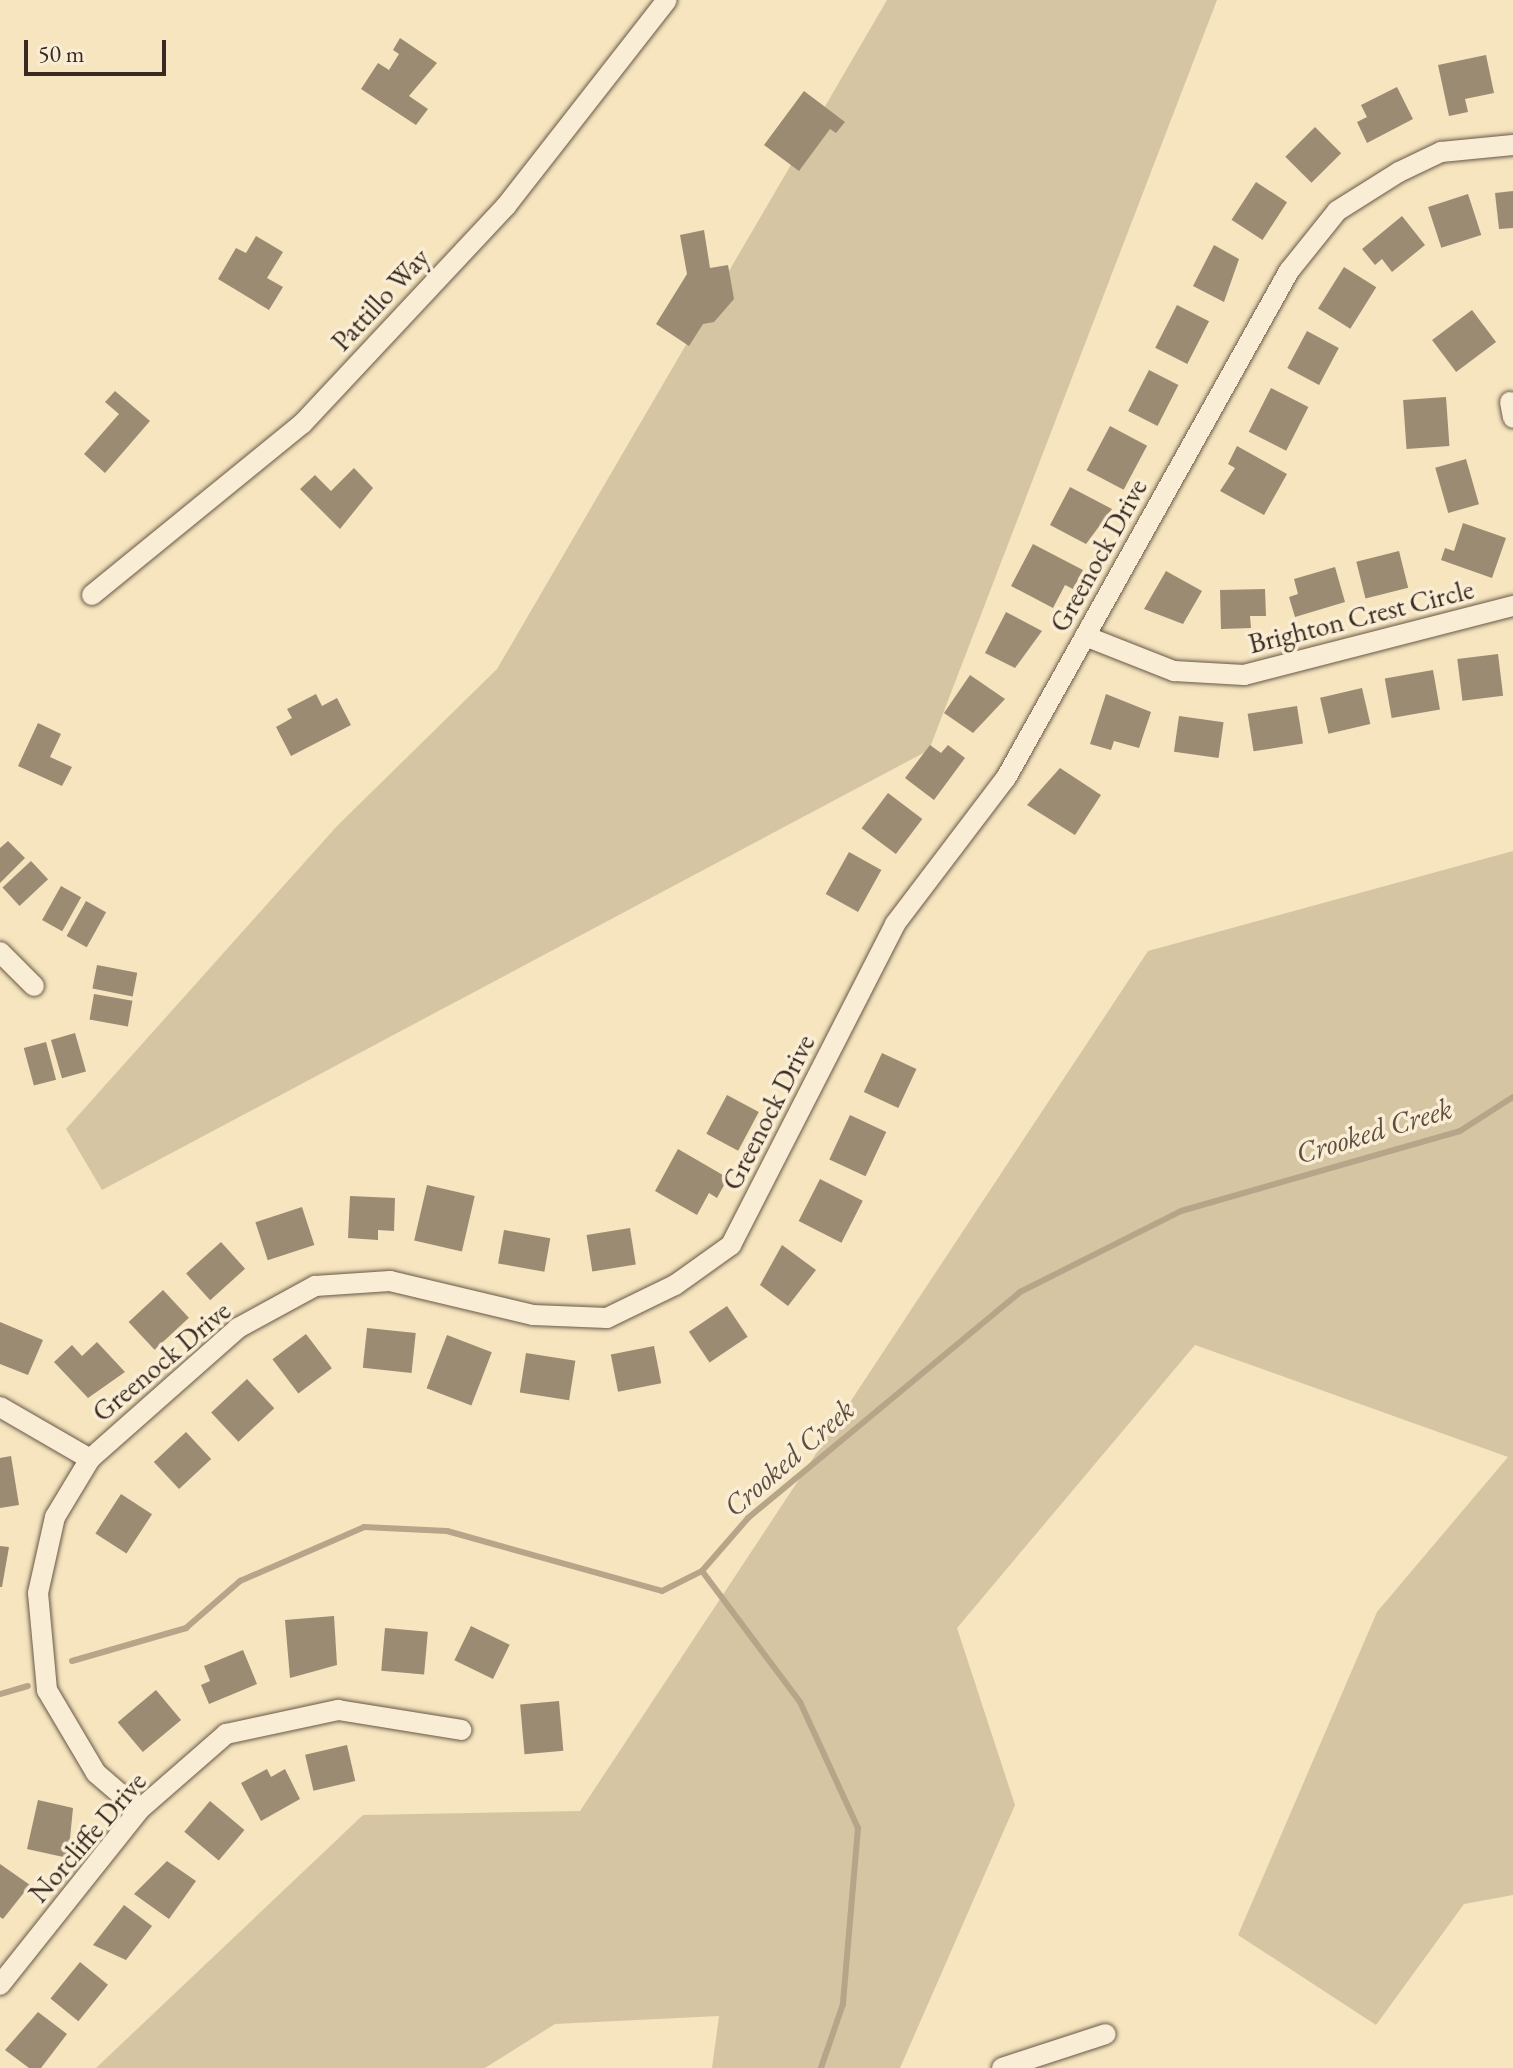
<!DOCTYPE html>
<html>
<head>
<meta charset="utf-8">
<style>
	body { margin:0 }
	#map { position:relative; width:1513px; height:2068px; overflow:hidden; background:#f6e5be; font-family:"EB Garamond",serif }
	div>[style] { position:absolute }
	.green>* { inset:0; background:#d6c5a3 }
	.stream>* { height:6px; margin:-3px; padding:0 3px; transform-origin:3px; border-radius:3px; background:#b6a588 }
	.building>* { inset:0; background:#9b8b72; transform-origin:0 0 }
	.roads { filter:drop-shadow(0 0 2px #685848) drop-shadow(0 0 2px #685848) }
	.street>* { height:20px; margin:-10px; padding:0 10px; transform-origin:10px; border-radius:10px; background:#f9eed5 }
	span { translate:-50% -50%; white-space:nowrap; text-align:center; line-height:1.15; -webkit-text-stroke:7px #f9eed5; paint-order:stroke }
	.street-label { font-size:28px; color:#392920 }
	.water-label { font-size:30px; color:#5e4e3f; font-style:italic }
	.scale { position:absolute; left:24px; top:40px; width:142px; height:36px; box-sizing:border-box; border:4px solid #392920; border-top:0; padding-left:10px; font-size:24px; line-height:28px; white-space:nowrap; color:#392920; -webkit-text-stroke:6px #f9eed5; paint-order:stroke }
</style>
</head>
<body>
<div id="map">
	<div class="green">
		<div style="clip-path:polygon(887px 0,1217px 0,929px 750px,102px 1190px,66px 1129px,337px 826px,497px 669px)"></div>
		<div style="clip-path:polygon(1513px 851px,1513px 1895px,1464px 1904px,1376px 2025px,1238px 1935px,1377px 1612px,1508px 1457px,1195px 1345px,957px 1628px,1015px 1805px,900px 2068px,712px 2068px,719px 2016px,555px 2024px,485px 2068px,96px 2068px,363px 1815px,580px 1811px,1148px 951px)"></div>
	</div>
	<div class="stream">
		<div style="left:702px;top:1571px;width:164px;rotate:53.2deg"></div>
		<div style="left:800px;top:1702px;width:139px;rotate:65.3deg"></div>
		<div style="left:858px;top:1828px;width:177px;rotate:94.9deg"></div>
		<div style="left:843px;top:2004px;width:68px;rotate:109deg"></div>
		<div style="left:72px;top:1661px;width:119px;rotate:-16.1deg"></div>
		<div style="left:186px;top:1628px;width:72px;rotate:-41deg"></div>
		<div style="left:240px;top:1581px;width:135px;rotate:-23.5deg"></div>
		<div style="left:364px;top:1527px;width:83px;rotate:2.8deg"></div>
		<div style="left:447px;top:1531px;width:223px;rotate:15.6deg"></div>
		<div style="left:662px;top:1591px;width:45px;rotate:-26.6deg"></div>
		<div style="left:702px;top:1571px;width:70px;rotate:-49deg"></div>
		<div style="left:748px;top:1518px;width:354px;rotate:-39.7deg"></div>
		<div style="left:1020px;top:1292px;width:180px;rotate:-26.7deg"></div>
		<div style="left:1181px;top:1211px;width:290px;rotate:-16deg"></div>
		<div style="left:1460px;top:1131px;width:63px;rotate:-32.7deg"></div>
		<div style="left:0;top:1694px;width:29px;rotate:-16deg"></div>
	</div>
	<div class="building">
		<div style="clip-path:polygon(400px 38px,437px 63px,409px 96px,428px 109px,416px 125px,361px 89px,378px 63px,389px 70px,399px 54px,393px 50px)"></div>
		<div style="clip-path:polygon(1486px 55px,1494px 93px,1465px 99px,1468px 112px,1449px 116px,1438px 65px)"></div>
		<div style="clip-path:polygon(1397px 87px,1413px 119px,1367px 143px,1357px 122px,1367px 117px,1361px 105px)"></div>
		<div style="clip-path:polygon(804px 91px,845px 122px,836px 133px,830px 129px,799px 171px,764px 145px)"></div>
		<div style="left:1315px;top:127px;width:37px;height:42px;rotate:45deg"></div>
		<div style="left:1256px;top:182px;width:37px;height:45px;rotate:33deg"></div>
		<div style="clip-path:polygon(1513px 191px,1513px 228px,1499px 229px,1495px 193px)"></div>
		<div style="left:1468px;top:194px;width:43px;height:42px;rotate:72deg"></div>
		<div style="clip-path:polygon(1402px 216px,1425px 245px,1392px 272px,1382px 259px,1375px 265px,1362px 249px)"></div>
		<div style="clip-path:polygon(704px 230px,710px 268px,728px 265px,734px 299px,714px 322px,703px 324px,689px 346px,656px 324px,687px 274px,680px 235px)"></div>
		<div style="clip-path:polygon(256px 236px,283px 252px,267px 278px,283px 287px,269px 310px,218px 279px,236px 248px,246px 253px)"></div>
		<div style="clip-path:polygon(1214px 245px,1239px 259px,1224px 302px,1193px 286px)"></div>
		<div style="left:1344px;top:267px;width:38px;height:49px;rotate:32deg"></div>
		<div style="left:1177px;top:305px;width:36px;height:48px;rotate:27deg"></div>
		<div style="left:1472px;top:310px;width:40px;height:50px;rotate:53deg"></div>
		<div style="left:1307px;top:331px;width:36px;height:42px;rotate:28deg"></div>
		<div style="left:1149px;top:370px;width:33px;height:46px;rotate:27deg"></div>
		<div style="left:1271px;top:388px;width:42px;height:49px;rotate:27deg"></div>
		<div style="clip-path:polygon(115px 391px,150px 421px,105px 473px,84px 454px,119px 414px,105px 402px)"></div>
		<div style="left:1446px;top:397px;width:49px;height:43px;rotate:86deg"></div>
		<div style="left:1110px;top:426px;width:42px;height:50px;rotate:28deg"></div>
		<div style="clip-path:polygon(1237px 446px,1287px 474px,1264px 515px,1220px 491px,1235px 468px,1228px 464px)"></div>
		<div style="left:1466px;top:459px;width:47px;height:32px;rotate:74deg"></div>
		<div style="clip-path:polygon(354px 468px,373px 488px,340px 529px,300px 489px,315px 475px,331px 491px)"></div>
		<div style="clip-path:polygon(1070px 487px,1112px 509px,1086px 544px,1050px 525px)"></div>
		<div style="clip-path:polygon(1463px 523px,1506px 538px,1492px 578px,1441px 560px,1445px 548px,1454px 551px)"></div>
		<div style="clip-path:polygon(1033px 544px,1083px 570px,1073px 589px,1065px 585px,1053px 608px,1011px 586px)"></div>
		<div style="left:1399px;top:551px;width:38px;height:44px;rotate:76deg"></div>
		<div style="clip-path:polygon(1335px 567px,1345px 602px,1295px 617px,1289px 597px,1298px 594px,1294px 579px)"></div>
		<div style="clip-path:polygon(1166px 571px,1202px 591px,1183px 624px,1144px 609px)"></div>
		<div style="clip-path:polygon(1265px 589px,1266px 616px,1250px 616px,1251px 628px,1221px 629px,1220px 590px)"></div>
		<div style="clip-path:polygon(1006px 612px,1042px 631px,1015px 668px,985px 653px)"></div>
		<div style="left:1498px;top:654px;width:42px;height:41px;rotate:83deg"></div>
		<div style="left:1433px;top:670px;width:40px;height:49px;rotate:80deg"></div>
		<div style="clip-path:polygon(970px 675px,1005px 699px,973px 733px,944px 713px)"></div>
		<div style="left:1362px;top:688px;width:37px;height:43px;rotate:77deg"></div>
		<div style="clip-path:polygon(316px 694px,322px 706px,337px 698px,351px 725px,291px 756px,276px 727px,292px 718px,287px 709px)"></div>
		<div style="clip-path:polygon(1106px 694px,1151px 712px,1139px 748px,1114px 741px,1111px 750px,1090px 744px)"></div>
		<div style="left:1297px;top:706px;width:38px;height:50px;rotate:81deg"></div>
		<div style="left:1179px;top:716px;width:45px;height:36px;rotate:8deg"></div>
		<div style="clip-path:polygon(38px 723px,61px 734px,50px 757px,72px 767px,62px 786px,18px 766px)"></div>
		<div style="clip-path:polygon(930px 745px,941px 753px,948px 745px,965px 758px,934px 800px,905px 778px)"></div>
		<div style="clip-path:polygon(1060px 768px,1101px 795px,1075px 835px,1027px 805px)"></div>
		<div style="left:888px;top:793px;width:43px;height:44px;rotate:37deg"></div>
		<div style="clip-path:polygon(8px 841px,25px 858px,0 883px,0 848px)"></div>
		<div style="left:849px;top:852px;width:37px;height:48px;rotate:29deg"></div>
		<div style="left:31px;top:861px;width:25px;height:39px;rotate:47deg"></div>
		<div style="left:61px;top:886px;width:23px;height:39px;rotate:29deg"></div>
		<div style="left:86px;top:901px;width:23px;height:40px;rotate:29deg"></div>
		<div style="left:97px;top:965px;width:41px;height:24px;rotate:11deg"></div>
		<div style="left:94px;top:994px;width:39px;height:26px;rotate:10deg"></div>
		<div style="left:75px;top:1033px;width:40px;height:25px;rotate:74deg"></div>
		<div style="left:46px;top:1042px;width:39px;height:23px;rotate:75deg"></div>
		<div style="left:882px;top:1053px;width:38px;height:43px;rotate:25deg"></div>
		<div style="left:727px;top:1095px;width:36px;height:44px;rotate:28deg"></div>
		<div style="left:850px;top:1115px;width:40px;height:49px;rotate:25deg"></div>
		<div style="clip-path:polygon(678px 1149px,728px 1178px,717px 1198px,709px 1193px,697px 1215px,655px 1191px)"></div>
		<div style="left:820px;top:1179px;width:48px;height:47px;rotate:27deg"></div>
		<div style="left:427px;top:1185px;width:49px;height:57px;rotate:13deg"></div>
		<div style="clip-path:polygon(350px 1196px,395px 1198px,394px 1231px,378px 1230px,378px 1240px,348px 1238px)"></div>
		<div style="left:302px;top:1207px;width:40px;height:49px;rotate:72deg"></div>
		<div style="left:630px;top:1228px;width:37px;height:44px;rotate:81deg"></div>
		<div style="left:504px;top:1230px;width:47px;height:34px;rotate:10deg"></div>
		<div style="left:221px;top:1242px;width:36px;height:47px;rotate:48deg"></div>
		<div style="clip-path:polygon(782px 1245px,816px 1270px,788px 1306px,760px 1285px)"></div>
		<div style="left:163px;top:1290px;width:38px;height:47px;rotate:47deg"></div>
		<div style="left:727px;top:1306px;width:37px;height:46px;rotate:56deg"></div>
		<div style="clip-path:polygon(0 1322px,43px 1340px,28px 1375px,0 1364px)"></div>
		<div style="left:367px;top:1328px;width:49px;height:40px;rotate:6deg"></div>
		<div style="left:306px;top:1334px;width:43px;height:42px;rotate:53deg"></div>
		<div style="left:447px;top:1335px;width:48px;height:57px;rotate:21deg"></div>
		<div style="clip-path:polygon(97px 1342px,125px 1372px,88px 1398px,54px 1362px,72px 1345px,82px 1356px)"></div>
		<div style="left:654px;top:1346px;width:38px;height:44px;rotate:79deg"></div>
		<div style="left:526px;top:1353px;width:50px;height:40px;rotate:9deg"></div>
		<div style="left:247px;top:1379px;width:40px;height:49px;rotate:47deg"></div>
		<div style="left:186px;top:1432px;width:37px;height:44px;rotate:47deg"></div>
		<div style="clip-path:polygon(11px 1456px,19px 1505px,0 1508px,0 1458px)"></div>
		<div style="left:121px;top:1494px;width:37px;height:47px;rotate:33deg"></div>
		<div style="clip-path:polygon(0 1546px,9px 1547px,2px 1587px,0 1587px)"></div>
		<div style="clip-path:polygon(334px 1616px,337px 1665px,290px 1678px,285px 1620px)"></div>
		<div style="left:471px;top:1626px;width:43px;height:38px;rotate:26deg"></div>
		<div style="left:385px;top:1628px;width:43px;height:43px;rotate:5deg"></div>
		<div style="clip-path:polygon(243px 1650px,257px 1684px,209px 1704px,201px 1685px,210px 1681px,204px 1666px)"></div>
		<div style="left:156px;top:1690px;width:39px;height:50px;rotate:50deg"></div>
		<div style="left:559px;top:1701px;width:50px;height:39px;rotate:85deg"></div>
		<div style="left:347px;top:1745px;width:37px;height:43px;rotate:77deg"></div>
		<div style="clip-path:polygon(267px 1769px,271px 1777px,285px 1769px,300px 1799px,261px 1821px,241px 1783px)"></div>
		<div style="clip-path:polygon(38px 1800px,73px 1808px,68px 1858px,27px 1849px)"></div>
		<div style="left:210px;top:1801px;width:45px;height:40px;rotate:40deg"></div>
		<div style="clip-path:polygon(167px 1861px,196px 1881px,169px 1919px,134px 1894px)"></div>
		<div style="clip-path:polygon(0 1864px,30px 1885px,3px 1919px,0 1917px)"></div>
		<div style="clip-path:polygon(124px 1905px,152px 1926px,126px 1960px,93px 1945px)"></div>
		<div style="left:80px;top:1962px;width:36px;height:47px;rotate:39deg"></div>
		<div style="clip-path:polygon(38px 2012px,67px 2034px,41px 2068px,29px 2068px,5px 2050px)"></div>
	</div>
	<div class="roads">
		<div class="street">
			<div style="left:1510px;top:402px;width:16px;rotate:79deg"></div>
			<div style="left:92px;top:595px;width:271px;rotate:-39.2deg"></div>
			<div style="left:302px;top:424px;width:299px;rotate:-46.9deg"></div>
			<div style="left:506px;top:206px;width:261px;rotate:-52deg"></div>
			<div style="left:1085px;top:636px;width:96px;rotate:21.5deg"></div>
			<div style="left:1174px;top:671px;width:70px;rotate:3.3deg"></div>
			<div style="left:1244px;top:675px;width:278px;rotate:-14.4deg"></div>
			<div style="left:0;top:952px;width:48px;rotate:45deg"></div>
			<div style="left:0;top:1407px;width:104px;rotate:30deg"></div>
			<div style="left:139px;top:1810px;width:57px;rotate:-139.3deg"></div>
			<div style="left:96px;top:1773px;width:96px;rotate:-120.6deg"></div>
			<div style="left:47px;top:1690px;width:97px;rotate:-95.3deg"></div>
			<div style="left:38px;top:1593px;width:78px;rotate:-77.4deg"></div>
			<div style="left:55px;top:1517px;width:68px;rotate:-58.9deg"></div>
			<div style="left:90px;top:1459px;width:198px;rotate:-41.5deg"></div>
			<div style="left:238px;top:1328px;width:88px;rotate:-28.6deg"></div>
			<div style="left:315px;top:1286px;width:75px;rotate:-3.8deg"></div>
			<div style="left:390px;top:1281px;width:147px;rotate:13.4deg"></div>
			<div style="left:533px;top:1315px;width:74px;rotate:2.3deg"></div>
			<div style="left:607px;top:1318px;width:76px;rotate:-25.9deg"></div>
			<div style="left:675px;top:1285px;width:69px;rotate:-35.5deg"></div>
			<div style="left:731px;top:1245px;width:360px;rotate:-62.9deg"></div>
			<div style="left:895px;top:924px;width:183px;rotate:-52.8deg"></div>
			<div style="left:1006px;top:778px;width:581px;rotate:-60.83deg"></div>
			<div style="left:1289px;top:271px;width:77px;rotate:-51.3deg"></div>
			<div style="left:1337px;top:211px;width:73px;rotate:-32.2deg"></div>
			<div style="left:1399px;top:172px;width:47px;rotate:-25.5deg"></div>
			<div style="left:1441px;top:152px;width:72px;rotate:-5.6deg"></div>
			<div style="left:0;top:1985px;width:223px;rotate:-51.5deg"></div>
			<div style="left:139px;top:1810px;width:116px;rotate:-41.1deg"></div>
			<div style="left:226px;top:1734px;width:115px;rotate:-12.1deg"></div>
			<div style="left:338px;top:1710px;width:125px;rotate:9.2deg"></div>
			<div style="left:1002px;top:2068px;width:109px;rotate:-18.1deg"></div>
		</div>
	</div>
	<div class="street-label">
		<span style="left:380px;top:299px;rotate:-47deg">Pattillo Way</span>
		<span style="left:1098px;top:555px;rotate:-61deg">Greenock Drive</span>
		<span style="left:1361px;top:616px;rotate:-14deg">Brighton Crest Circle</span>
		<span style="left:768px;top:1112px;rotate:-63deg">Greenock Drive</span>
		<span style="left:161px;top:1361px;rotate:-40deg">Greenock Drive</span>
		<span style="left:87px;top:1837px;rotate:-49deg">Norcliffe Drive</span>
	</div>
	<div class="water-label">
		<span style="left:1374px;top:1131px;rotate:-17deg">Crooked Creek</span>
		<span style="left:789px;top:1458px;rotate:-41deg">Crooked Creek</span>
	</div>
	<div class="scale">50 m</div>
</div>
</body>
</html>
